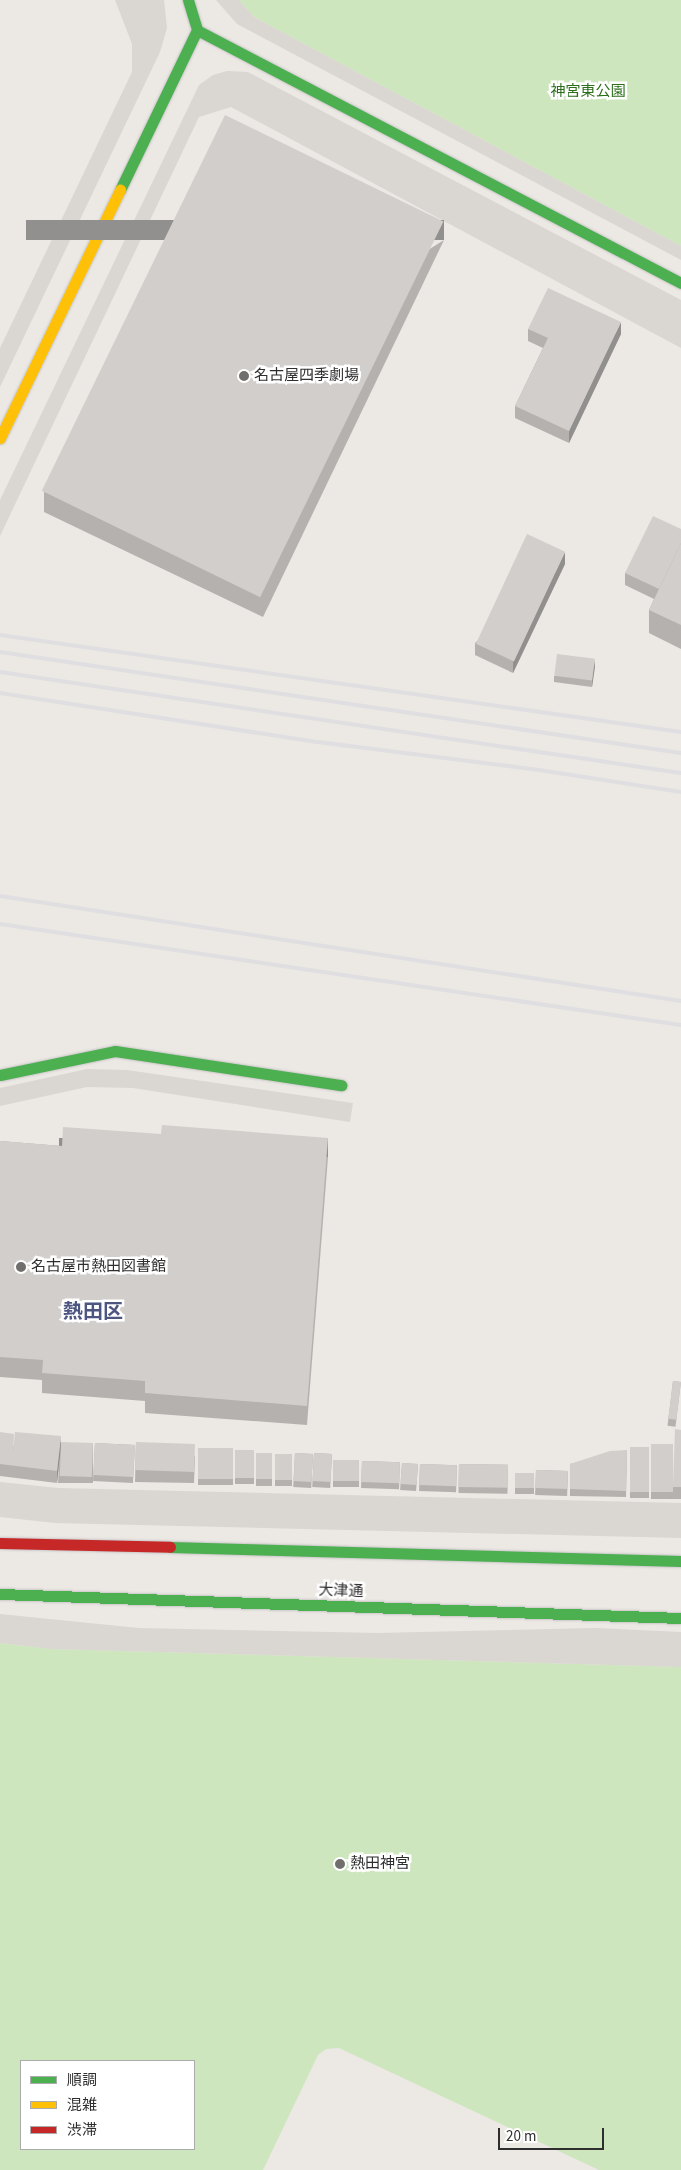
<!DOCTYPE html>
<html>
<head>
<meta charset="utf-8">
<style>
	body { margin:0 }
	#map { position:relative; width:681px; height:2170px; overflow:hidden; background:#ece8e4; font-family:"Source Sans 3","Noto Sans JP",sans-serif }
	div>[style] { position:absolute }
	.green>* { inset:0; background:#cee6be }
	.plaza>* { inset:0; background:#dad6d2 }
	.roads { filter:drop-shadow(0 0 1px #c5c4c5) drop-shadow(0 0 1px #c5c4c5) }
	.fast>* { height:11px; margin:-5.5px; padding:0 5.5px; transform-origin:5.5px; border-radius:5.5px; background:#4caf50 }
	.slow>* { height:11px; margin:-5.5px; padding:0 5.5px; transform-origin:5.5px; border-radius:5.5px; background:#ffc107 }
	.jam>* { height:11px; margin:-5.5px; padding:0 5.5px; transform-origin:5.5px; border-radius:5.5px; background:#c62828 }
	.rail>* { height:4px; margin:-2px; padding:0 2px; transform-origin:2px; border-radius:2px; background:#dfdfe1 }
	.wall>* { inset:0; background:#b4b1af; transform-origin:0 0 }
	.shaded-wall>* { inset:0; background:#92908e; transform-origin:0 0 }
	.building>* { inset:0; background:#d1cecb; transform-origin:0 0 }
	.dots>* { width:14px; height:14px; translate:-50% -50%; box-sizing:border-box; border:2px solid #fff; border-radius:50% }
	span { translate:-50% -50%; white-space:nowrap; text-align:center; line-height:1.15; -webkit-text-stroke:5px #fff; paint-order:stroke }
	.park-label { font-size:15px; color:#2c6e1b }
	.poi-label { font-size:15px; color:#2e2e2e }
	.left { translate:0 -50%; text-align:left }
	.street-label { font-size:15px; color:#2e2e2e }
	.district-label { font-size:20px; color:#4d5680; font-weight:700 }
	.legend { position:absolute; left:20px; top:2060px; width:175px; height:90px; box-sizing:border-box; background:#fff; border:1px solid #ababab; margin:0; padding:6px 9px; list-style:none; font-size:15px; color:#2e2e2e }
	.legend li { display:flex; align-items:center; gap:10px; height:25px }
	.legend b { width:25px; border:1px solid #ababab }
	.scale { position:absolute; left:498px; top:2128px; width:106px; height:22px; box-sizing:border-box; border:2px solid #2e2e2e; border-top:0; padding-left:6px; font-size:15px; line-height:18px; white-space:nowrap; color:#2e2e2e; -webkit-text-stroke:4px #fff; paint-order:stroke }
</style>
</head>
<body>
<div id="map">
	<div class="green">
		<div style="clip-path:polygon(239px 0,681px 0,681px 246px,254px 17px)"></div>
		<div style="clip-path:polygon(evenodd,0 1643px,51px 1649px,681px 1667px,681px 2170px,599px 2170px,339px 2048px,326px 2049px,318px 2055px,263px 2170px,0 2170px,0 1643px,21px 2061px,194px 2061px,194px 2149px,21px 2149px,21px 2061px)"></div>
	</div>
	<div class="plaza">
		<div style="clip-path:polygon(115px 0,164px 0,167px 28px,160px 52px,0 387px,0 348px,132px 72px,132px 44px)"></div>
		<div style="clip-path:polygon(216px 0,239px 0,254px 17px,681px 246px,681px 260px,237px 24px)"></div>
		<div style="clip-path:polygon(227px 71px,248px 72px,681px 300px,681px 348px,231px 107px,199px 117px,0 536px,0 500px,199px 85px,213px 75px)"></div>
		<div style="clip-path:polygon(87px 1069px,127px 1070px,353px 1103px,350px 1122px,133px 1088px,87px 1087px,0 1106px,0 1088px)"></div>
		<div style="clip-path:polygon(0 1482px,58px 1488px,681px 1503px,681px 1538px,55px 1523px,0 1517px)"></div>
		<div style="clip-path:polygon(0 1614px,139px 1628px,378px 1633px,595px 1628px,681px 1632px,681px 1667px,51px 1649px,0 1643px)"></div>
	</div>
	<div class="roads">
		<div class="fast">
			<div style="left:188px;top:0;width:31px;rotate:73deg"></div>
			<div style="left:197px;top:30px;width:546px;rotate:27.6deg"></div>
			<div style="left:120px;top:190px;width:178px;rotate:-64.3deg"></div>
			<div style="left:0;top:1075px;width:117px;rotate:-11.8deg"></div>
			<div style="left:115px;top:1051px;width:229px;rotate:8.6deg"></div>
			<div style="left:170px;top:1547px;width:511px;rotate:1.57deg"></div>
			<div style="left:0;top:1594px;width:681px;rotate:2.02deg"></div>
		</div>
		<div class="slow">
			<div style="left:0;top:438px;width:276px;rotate:-64.2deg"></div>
		</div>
		<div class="jam">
			<div style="left:0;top:1543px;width:170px;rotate:1.3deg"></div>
		</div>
	</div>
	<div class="rail">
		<div style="left:0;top:635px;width:688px;rotate:8.11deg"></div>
		<div style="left:0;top:652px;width:688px;rotate:8.44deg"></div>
		<div style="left:0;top:672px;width:688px;rotate:8.44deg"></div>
		<div style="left:0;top:693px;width:322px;rotate:8.8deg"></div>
		<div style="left:318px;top:742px;width:223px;rotate:7.2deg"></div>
		<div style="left:539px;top:770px;width:144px;rotate:8.8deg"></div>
		<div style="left:0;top:896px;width:689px;rotate:8.77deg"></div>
		<div style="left:0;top:924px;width:688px;rotate:8.44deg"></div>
	</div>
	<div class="wall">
		<div style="clip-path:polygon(444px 240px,263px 617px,44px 512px,44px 492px)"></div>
		<div style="clip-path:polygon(528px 329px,621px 334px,569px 443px,515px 418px,515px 406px,543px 348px,528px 341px)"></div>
		<div style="clip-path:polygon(681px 529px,681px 649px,649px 633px,649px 610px,654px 599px,625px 585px,625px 573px)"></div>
		<div style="clip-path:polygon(565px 564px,513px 673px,475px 655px,475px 643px)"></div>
		<div style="clip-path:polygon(595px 666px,592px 687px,554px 682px,554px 676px)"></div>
		<div style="clip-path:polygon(0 1141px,62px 1146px,328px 1157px,307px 1425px,145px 1413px,145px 1401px,42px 1393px,42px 1380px,0 1377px)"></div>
		<div style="left:673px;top:1381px;width:8px;height:45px;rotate:7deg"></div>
		<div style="clip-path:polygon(681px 1430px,681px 1499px,673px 1499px,673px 1487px)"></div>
		<div style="clip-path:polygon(0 1432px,14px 1447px,61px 1447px,93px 1443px,93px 1483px,58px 1483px,60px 1452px,57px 1483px,0 1476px)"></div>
		<div style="clip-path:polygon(136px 1442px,195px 1456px,194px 1483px,135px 1482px)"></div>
		<div style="left:95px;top:1443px;width:40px;height:38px;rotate:3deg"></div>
		<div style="left:651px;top:1444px;width:22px;height:55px"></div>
		<div style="left:630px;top:1447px;width:19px;height:51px"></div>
		<div style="left:233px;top:1448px;width:37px;height:35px;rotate:90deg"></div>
		<div style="left:235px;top:1450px;width:19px;height:34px"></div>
		<div style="clip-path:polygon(627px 1450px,626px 1497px,570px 1496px,570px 1464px)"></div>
		<div style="left:256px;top:1453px;width:16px;height:33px"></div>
		<div style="left:295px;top:1453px;width:18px;height:34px;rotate:3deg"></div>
		<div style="left:314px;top:1453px;width:18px;height:34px;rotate:3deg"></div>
		<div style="left:275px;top:1454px;width:17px;height:32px"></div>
		<div style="left:333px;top:1460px;width:26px;height:27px"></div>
		<div style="left:362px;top:1461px;width:38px;height:27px;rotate:2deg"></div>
		<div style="left:402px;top:1463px;width:16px;height:27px;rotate:4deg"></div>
		<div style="left:420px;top:1464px;width:37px;height:27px;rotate:2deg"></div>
		<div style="left:459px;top:1464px;width:49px;height:29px;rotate:1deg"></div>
		<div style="left:536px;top:1470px;width:32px;height:25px;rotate:2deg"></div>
		<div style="left:515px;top:1473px;width:19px;height:21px"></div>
	</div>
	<div class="shaded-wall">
		<div style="left:444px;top:220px;width:20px;height:418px;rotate:90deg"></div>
		<div style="clip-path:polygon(621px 322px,621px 334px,569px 443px,569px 431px)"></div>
		<div style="clip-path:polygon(565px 552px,565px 564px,513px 673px,513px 661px)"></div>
		<div style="clip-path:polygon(595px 659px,595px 666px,592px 687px,592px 681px)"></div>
		<div style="left:328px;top:1138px;width:19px;height:269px;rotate:90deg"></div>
		<div style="clip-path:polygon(61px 1436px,61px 1448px,57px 1483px,57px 1471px)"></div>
	</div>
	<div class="building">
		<div style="left:225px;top:115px;width:243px;height:418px;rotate:26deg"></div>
		<div style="clip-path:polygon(548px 288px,621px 322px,569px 431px,515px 406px,548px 338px,528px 329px)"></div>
		<div style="clip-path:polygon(653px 516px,681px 529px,681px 543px,659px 589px,625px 573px)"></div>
		<div style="left:527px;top:534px;width:42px;height:121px;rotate:25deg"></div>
		<div style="clip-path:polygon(681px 543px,681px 625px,649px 610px)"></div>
		<div style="left:557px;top:654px;width:38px;height:22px;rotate:7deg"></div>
		<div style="clip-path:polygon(162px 1125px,328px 1138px,307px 1406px,145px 1393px,145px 1381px,42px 1373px,43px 1360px,0 1357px,0 1141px,62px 1146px,63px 1127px,161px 1134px)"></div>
		<div style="left:673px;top:1381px;width:8px;height:38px;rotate:7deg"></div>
		<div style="clip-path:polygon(675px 1429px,681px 1430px,681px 1487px,673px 1487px)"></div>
		<div style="clip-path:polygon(0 1432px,14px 1434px,13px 1452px,15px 1432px,61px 1436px,57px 1471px,0 1464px)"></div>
		<div style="left:61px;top:1442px;width:32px;height:34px;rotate:2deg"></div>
		<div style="left:136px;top:1442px;width:59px;height:28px;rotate:2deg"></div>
		<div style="left:95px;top:1443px;width:40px;height:32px;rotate:3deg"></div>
		<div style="left:651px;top:1444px;width:22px;height:48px"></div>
		<div style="left:630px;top:1447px;width:19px;height:45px"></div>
		<div style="left:233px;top:1448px;width:31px;height:35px;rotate:90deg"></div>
		<div style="left:235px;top:1450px;width:19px;height:28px"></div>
		<div style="clip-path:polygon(627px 1450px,626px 1491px,570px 1489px,570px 1464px,610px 1451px)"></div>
		<div style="left:256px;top:1453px;width:16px;height:26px"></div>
		<div style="left:295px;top:1453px;width:18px;height:28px;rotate:3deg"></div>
		<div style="left:314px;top:1453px;width:18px;height:28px;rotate:3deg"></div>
		<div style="left:275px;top:1454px;width:17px;height:26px"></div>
		<div style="left:333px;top:1460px;width:26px;height:21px"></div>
		<div style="left:362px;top:1461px;width:38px;height:21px;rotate:2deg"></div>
		<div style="left:402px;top:1463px;width:16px;height:21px;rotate:4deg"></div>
		<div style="left:420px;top:1464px;width:37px;height:21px;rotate:2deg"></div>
		<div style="left:459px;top:1464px;width:49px;height:23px;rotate:1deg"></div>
		<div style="left:536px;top:1470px;width:32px;height:18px;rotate:2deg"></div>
		<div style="left:515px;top:1473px;width:19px;height:15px"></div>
	</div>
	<div class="dots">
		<div style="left:244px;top:376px;background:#706f6e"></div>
		<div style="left:21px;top:1267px;background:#706f6e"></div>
		<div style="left:340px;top:1864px;background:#706f6e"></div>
	</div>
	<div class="park-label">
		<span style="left:588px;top:92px">神宮東公園</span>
	</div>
	<div class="poi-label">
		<span class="left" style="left:254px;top:376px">名古屋四季劇場</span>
		<span class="left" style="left:31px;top:1267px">名古屋市熱田図書館</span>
		<span class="left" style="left:350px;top:1864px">熱田神宮</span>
	</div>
	<div class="street-label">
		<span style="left:341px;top:1591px;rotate:2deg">大津通</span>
	</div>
	<div class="district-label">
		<span style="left:93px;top:1312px">熱田区</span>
	</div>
	<ul class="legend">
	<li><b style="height:6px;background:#4caf50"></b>順調</li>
	<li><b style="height:6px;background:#ffc107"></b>混雑</li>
	<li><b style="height:6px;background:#c62828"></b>渋滞</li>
	</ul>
	<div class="scale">20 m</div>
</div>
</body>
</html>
